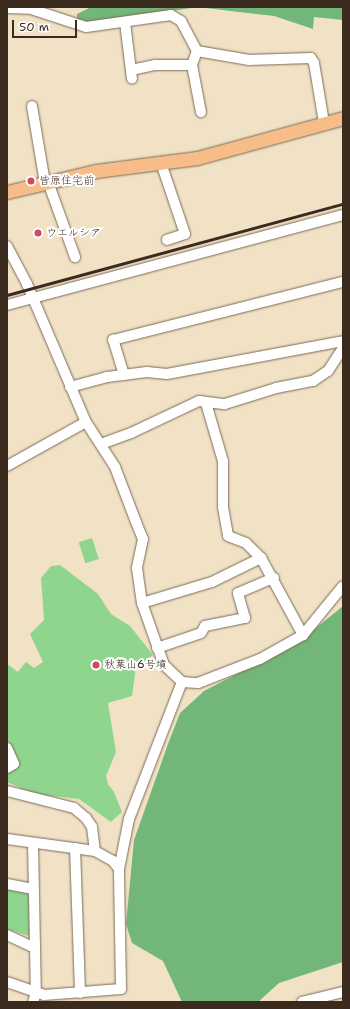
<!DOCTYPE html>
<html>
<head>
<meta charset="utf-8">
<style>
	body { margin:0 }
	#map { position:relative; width:350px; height:1009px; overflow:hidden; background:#f1e2c5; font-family:"Shantell Sans","Klee One",sans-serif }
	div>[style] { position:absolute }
	.green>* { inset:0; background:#8fd58e; transform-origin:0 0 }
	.forest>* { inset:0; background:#73b679 }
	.roads { filter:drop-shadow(0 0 1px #7b6a58) drop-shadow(0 0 1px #7b6a58) }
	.minor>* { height:10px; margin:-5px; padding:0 5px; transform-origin:5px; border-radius:5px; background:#fff }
	.major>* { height:13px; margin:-6.5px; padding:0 6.5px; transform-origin:6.5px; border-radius:6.5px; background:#f7bd88 }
	.rail>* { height:2.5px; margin:-1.25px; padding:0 1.25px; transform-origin:1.25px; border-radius:1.25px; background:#3b2a1e }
	.dots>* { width:11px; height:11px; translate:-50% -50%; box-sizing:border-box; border:2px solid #fff; border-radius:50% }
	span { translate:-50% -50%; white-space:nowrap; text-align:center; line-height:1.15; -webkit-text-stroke:4px #fff; paint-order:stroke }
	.poi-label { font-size:11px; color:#3b2a1e }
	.left { translate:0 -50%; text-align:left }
	.frame { position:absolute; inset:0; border:8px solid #3b2a1e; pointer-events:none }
	.scale { position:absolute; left:12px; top:20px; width:65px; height:18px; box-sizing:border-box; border:2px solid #3b2a1e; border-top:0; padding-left:5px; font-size:12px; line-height:14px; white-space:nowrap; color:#3b2a1e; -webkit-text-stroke:3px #fff; paint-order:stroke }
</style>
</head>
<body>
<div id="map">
	<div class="green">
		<div style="left:92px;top:538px;width:22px;height:14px;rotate:72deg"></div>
		<div style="clip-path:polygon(60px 565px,98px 594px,111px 614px,130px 626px,153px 655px,136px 667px,132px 696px,108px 703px,116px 752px,106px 776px,108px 784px,114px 792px,122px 812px,111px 822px,79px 799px,34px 794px,7px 782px,7px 770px,17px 764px,7px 738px,7px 664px,18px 672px,26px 662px,34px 668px,43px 662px,30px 634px,44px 620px,41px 578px,51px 566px)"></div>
		<div style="clip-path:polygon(7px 888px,30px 894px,32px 937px,7px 929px)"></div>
	</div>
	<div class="forest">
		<div style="clip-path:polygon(91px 7px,343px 7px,343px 20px,314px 17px,313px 29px,274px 16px,197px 7px,91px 24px,77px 21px,77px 14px)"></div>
		<div style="clip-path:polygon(343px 606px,343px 962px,279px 983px,258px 1002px,182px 1002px,163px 961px,132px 943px,126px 924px,134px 840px,168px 744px,180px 713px,204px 691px,300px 641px)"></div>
	</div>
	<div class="roads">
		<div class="minor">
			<div style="left:7px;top:8px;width:24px;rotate:2deg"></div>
			<div style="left:31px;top:9px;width:58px;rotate:18.1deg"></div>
			<div style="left:86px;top:27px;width:86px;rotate:-8deg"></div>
			<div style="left:171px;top:15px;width:12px;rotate:31deg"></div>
			<div style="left:181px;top:21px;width:34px;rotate:62deg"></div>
			<div style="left:197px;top:51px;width:53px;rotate:9.8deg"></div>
			<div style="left:249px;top:60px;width:62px;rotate:-1.8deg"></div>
			<div style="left:311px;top:58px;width:6px;rotate:59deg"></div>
			<div style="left:314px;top:63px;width:61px;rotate:80.5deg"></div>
			<div style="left:125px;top:22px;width:57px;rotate:83deg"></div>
			<div style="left:197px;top:51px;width:15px;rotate:110deg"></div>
			<div style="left:192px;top:65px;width:48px;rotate:79.2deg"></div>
			<div style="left:131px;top:70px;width:25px;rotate:-12deg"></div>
			<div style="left:155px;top:65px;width:37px"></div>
			<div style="left:32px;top:106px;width:78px;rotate:80.4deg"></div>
			<div style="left:161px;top:163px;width:75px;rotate:71.3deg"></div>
			<div style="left:185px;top:234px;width:19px;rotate:162deg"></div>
			<div style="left:48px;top:182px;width:80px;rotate:70.2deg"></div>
			<div style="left:7px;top:246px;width:43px;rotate:62.2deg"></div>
			<div style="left:27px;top:284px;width:150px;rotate:66.9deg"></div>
			<div style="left:86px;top:422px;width:54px;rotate:57.2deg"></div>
			<div style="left:115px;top:467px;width:59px;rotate:69.1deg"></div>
			<div style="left:136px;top:522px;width:18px;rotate:68deg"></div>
			<div style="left:143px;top:539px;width:30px;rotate:102deg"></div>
			<div style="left:137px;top:568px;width:35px;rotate:82deg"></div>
			<div style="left:142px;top:603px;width:66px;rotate:70.5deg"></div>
			<div style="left:164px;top:665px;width:25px;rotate:43deg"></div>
			<div style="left:182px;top:682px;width:16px;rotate:4deg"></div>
			<div style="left:198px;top:683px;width:66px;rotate:-21.2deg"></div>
			<div style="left:260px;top:659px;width:49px;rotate:-29.2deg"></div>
			<div style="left:303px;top:635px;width:63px;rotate:-50.8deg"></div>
			<div style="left:7px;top:305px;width:348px;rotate:-15deg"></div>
			<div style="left:124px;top:375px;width:37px;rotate:-107deg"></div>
			<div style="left:113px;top:340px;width:237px;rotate:-14.2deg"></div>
			<div style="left:70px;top:387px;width:38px;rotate:-15deg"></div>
			<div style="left:107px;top:377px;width:40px;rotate:-7.1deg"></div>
			<div style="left:147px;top:372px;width:20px;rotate:6deg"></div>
			<div style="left:167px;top:374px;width:179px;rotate:-10.6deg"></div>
			<div style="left:206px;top:403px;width:60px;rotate:73.7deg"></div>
			<div style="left:223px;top:461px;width:46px;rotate:90deg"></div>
			<div style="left:223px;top:507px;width:29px;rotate:80deg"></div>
			<div style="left:228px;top:536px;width:19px;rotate:21deg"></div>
			<div style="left:246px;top:543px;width:21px;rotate:45deg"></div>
			<div style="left:261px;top:558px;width:88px;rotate:61.4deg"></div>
			<div style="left:101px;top:444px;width:32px;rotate:-20deg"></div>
			<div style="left:131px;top:433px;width:75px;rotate:-25.2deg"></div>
			<div style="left:199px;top:401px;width:26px;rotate:7deg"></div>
			<div style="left:225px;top:404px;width:53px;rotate:-17.4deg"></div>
			<div style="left:276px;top:388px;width:38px;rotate:-11deg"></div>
			<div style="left:313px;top:381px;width:18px;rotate:-34deg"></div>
			<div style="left:328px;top:371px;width:27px;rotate:-57deg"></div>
			<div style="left:7px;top:466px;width:90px;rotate:-29.1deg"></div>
			<div style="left:142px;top:603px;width:73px;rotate:-16.7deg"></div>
			<div style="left:212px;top:582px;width:55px;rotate:-26.1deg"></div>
			<div style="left:157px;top:648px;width:46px;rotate:-18.8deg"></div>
			<div style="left:201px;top:633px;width:8px;rotate:-60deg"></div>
			<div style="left:205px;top:626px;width:41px;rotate:-11.3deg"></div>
			<div style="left:245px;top:618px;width:26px;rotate:-106deg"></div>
			<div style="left:238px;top:593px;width:39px;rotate:-23deg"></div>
			<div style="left:7px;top:748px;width:17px;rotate:66deg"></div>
			<div style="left:14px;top:764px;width:8px;rotate:150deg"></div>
			<div style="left:7px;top:791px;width:69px;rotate:14.2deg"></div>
			<div style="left:74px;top:808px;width:16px;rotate:40deg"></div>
			<div style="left:86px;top:818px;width:11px;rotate:56deg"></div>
			<div style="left:92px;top:827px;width:24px;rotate:83deg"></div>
			<div style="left:7px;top:839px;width:89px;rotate:7.8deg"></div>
			<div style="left:95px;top:851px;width:21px;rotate:29deg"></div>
			<div style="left:113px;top:861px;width:10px;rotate:53deg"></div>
			<div style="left:33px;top:843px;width:150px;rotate:88.9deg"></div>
			<div style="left:36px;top:993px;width:9px;rotate:108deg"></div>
			<div style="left:75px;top:848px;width:145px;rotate:88deg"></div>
			<div style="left:7px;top:884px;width:25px;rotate:11deg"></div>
			<div style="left:7px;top:935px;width:29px;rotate:25deg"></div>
			<div style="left:7px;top:982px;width:39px;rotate:19deg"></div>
			<div style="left:44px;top:995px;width:77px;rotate:-4.5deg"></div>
			<div style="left:121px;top:989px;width:120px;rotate:-91deg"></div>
			<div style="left:119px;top:869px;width:51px;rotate:-78.7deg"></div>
			<div style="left:129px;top:819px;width:147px;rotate:-68.9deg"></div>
			<div style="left:302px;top:1002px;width:42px;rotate:-13.7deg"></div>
		</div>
		<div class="major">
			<div style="left:7px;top:192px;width:91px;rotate:-13.3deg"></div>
			<div style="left:96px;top:171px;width:102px;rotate:-7.3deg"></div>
			<div style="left:197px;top:158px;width:151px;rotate:-15.3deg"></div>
		</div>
	</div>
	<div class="rail">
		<div style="left:7px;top:295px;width:348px;rotate:-15.2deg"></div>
	</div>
	<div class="dots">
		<div style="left:31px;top:181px;background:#d1495b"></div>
		<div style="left:38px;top:233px;background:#d1495b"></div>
		<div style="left:96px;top:665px;background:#d1495b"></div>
	</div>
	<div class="poi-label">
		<span class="left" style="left:39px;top:181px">皆原住宅前</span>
		<span class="left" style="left:46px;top:233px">ウエルシア</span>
		<span class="left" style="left:104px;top:665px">秋葉山6号墳</span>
	</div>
	<div class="frame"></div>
	<div class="scale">50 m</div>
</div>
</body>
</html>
